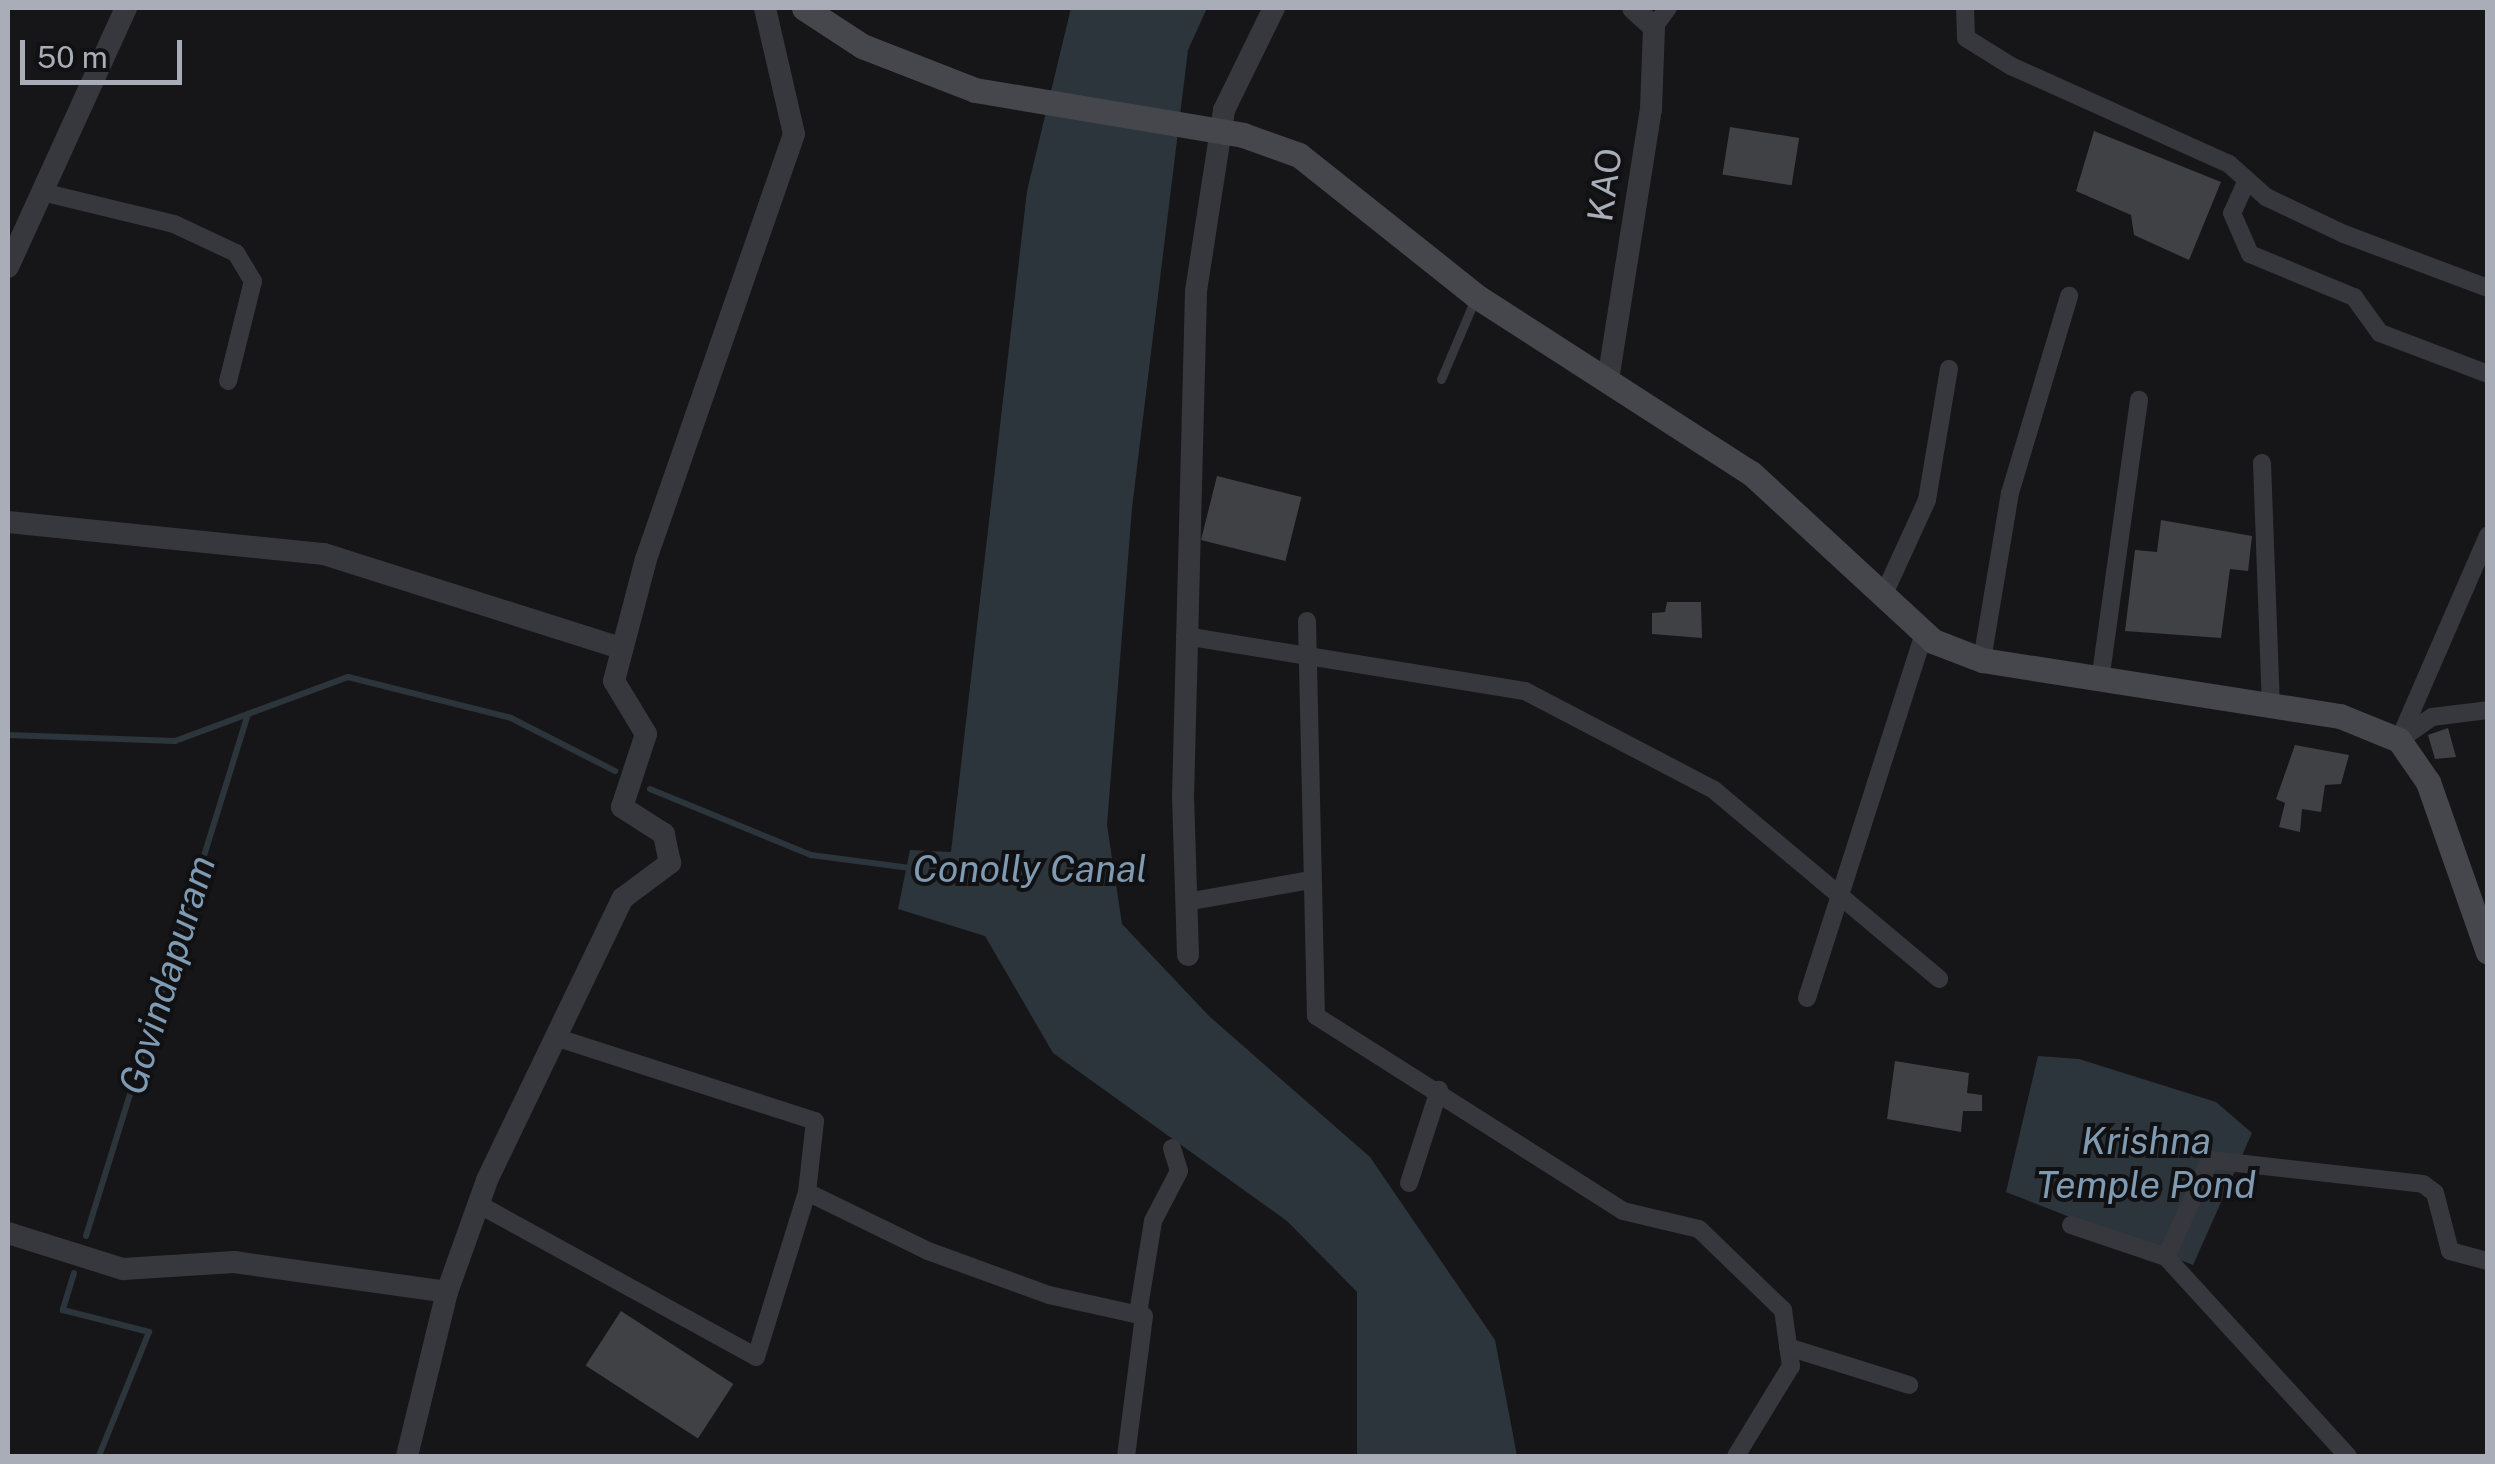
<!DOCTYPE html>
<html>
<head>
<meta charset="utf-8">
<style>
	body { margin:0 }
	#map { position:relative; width:2495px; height:1464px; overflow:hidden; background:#161618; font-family:"Public Sans",sans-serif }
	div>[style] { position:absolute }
	.water>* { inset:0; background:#2c353c }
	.stream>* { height:6px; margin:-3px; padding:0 3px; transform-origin:3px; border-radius:3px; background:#2c353c }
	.building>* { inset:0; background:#404145; transform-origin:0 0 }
	.service>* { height:9px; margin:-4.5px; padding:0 4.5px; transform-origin:4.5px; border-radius:4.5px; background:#37383d }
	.minor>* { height:18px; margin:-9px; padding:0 9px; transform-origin:9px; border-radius:9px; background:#37383d }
	.tertiary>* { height:22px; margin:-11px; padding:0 11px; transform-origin:11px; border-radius:11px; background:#37383d }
	.secondary>* { height:25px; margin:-12.5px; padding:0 12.5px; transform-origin:12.5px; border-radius:12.5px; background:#45474d }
	.secondary-bridge>* { height:25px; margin:-12.5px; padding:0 12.5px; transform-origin:12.5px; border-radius:12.5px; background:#45474d }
	span { translate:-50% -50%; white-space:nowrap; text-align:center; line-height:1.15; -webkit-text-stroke:8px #111113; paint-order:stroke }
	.street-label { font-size:35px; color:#a8adb8 }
	.water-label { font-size:38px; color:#7f9bb3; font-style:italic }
	.frame { position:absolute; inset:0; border:10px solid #a8adb8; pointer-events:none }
	.scale { position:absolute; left:20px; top:40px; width:162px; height:45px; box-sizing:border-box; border:5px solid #a8adb8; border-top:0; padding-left:12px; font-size:30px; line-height:35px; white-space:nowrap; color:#a8adb8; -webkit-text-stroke:8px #111113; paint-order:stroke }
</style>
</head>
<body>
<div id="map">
	<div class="water">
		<div style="clip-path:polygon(1071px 8px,1207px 8px,1188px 50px,1132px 508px,1107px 825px,1122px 924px,1209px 1016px,1370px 1157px,1495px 1340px,1517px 1456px,1357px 1456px,1357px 1292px,1287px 1221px,1053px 1053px,985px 936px,898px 909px,910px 850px,951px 852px,1027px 191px)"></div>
		<div style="clip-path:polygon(2038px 1056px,2079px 1059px,2216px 1102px,2252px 1133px,2193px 1265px,2006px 1192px)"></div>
	</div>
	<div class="stream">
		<div style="left:8px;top:735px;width:167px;rotate:2.1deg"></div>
		<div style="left:175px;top:741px;width:184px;rotate:-20.3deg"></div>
		<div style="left:348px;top:677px;width:168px;rotate:14.1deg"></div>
		<div style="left:511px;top:718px;width:117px;rotate:27deg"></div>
		<div style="left:650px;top:789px;width:174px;rotate:22.3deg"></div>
		<div style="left:811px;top:855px;width:100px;rotate:7.5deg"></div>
		<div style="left:86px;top:1236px;width:547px;rotate:-72.76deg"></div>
		<div style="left:74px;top:1273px;width:39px;rotate:107deg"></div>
		<div style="left:63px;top:1310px;width:89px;rotate:14.3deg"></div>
		<div style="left:149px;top:1332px;width:134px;rotate:112deg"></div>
	</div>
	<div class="building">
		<div style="left:1730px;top:127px;width:70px;height:48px;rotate:9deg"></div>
		<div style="clip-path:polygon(2094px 131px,2221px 182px,2189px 260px,2134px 235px,2131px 215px,2076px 191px)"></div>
		<div style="left:1217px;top:476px;width:87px;height:66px;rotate:14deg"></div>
		<div style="clip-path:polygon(2161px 520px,2252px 536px,2248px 571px,2230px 569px,2221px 638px,2125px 631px,2135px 550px,2157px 552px)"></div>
		<div style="clip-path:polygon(1667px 602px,1701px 602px,1702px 638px,1652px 634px,1652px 613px,1665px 612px)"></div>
		<div style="clip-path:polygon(2448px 728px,2456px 757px,2435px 759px,2428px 735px)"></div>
		<div style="clip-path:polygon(2295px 745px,2349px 755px,2341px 784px,2325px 785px,2321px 812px,2302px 809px,2300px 832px,2279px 827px,2285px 803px,2276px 799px)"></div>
		<div style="clip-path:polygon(1895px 1061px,1969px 1073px,1967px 1093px,1982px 1095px,1982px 1111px,1963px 1111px,1961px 1132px,1887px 1119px)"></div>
		<div style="left:621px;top:1311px;width:134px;height:65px;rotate:33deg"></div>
	</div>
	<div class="service">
		<div style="left:1441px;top:379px;width:87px;rotate:-67deg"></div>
	</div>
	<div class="minor">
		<div style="left:1965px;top:8px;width:30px;rotate:88deg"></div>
		<div style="left:1966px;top:38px;width:53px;rotate:31.9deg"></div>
		<div style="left:2011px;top:66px;width:239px;rotate:24.2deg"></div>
		<div style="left:2229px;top:164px;width:50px;rotate:41.7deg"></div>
		<div style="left:2266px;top:197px;width:86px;rotate:25.4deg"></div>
		<div style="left:2344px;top:234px;width:154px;rotate:20.6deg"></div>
		<div style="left:1654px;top:27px;width:24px;rotate:-54deg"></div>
		<div style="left:2247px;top:180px;width:36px;rotate:114deg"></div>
		<div style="left:2232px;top:213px;width:45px;rotate:66.3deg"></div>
		<div style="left:2250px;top:254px;width:113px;rotate:22.5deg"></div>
		<div style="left:2354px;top:297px;width:44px;rotate:54.2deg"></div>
		<div style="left:2380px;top:333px;width:116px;rotate:20.8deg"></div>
		<div style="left:42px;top:192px;width:136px;rotate:13.6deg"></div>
		<div style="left:174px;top:224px;width:68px;rotate:25.1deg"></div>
		<div style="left:236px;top:253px;width:33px;rotate:59deg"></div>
		<div style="left:253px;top:281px;width:103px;rotate:104deg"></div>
		<div style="left:2262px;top:463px;width:241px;rotate:87.9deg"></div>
		<div style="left:1884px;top:594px;width:103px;rotate:-65.4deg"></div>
		<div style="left:1927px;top:500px;width:133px;rotate:-80.5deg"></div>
		<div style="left:1307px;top:621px;width:395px;rotate:88.7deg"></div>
		<div style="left:1316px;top:1016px;width:364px;rotate:32.4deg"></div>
		<div style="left:1623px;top:1211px;width:78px;rotate:13.3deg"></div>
		<div style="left:1699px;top:1229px;width:117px;rotate:44deg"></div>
		<div style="left:1783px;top:1310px;width:57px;rotate:81.9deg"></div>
		<div style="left:1791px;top:1366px;width:105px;rotate:121.4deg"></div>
		<div style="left:1185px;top:636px;width:344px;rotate:9.2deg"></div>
		<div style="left:1525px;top:691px;width:213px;rotate:27.6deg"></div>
		<div style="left:1714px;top:790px;width:294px;rotate:40deg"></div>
		<div style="left:1982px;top:660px;width:169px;rotate:-80.5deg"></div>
		<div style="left:2010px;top:493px;width:206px;rotate:-73.3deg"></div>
		<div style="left:2100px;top:681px;width:284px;rotate:-82.1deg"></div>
		<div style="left:2399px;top:740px;width:223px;rotate:-66.5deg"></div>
		<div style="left:2399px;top:740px;width:40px;rotate:-34.9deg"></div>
		<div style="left:2432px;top:717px;width:56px;rotate:-7.1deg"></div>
		<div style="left:1186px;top:902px;width:127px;rotate:-10deg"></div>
		<div style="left:1807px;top:998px;width:383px;rotate:-72.2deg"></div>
		<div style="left:558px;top:1038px;width:270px;rotate:17.9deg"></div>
		<div style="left:815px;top:1121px;width:71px;rotate:96.4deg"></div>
		<div style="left:1409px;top:1183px;width:98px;rotate:-72.1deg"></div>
		<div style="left:478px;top:1204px;width:317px;rotate:28.8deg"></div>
		<div style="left:756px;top:1357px;width:173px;rotate:-72.8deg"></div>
		<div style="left:807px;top:1192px;width:135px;rotate:26deg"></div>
		<div style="left:928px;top:1251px;width:129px;rotate:20deg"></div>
		<div style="left:1049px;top:1295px;width:97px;rotate:12.5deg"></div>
		<div style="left:1144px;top:1316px;width:141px;rotate:97.3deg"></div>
		<div style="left:2071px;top:1225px;width:100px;rotate:18.6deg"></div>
		<div style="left:2166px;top:1257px;width:270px;rotate:47.6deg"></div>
		<div style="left:2166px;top:1257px;width:107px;rotate:-65.6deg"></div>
		<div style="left:2210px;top:1160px;width:214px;rotate:6.4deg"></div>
		<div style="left:2423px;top:1184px;width:15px;rotate:37deg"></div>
		<div style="left:2435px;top:1193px;width:60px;rotate:75.5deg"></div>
		<div style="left:2450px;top:1251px;width:39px;rotate:15deg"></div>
		<div style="left:1138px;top:1313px;width:93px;rotate:-80.7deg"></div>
		<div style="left:1153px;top:1221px;width:56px;rotate:-62.5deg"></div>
		<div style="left:1179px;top:1171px;width:24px;rotate:-107deg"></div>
		<div style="left:1788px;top:1347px;width:127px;rotate:17.4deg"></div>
	</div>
	<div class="tertiary">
		<div style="left:8px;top:267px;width:285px;rotate:-65.5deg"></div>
		<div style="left:1608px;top:380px;width:274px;rotate:-81deg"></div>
		<div style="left:1651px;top:109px;width:82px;rotate:-87.9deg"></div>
		<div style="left:1654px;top:27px;width:28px;rotate:-138deg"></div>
		<div style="left:8px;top:522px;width:318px;rotate:5.8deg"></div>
		<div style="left:324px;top:554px;width:311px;rotate:17.6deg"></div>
		<div style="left:1188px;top:955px;width:157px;rotate:-91.8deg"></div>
		<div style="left:1183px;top:798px;width:507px;rotate:-88.53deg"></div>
		<div style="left:1196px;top:291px;width:183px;rotate:-81.2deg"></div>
		<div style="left:1224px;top:110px;width:114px;rotate:-63.9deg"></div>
		<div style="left:8px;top:1233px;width:121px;rotate:17.4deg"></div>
		<div style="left:123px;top:1269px;width:111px;rotate:-3.6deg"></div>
		<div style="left:234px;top:1262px;width:215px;rotate:8deg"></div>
		<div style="left:447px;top:1292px;width:119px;rotate:-70.3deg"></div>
		<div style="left:487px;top:1180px;width:313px;rotate:-64.3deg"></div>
		<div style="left:623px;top:898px;width:59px;rotate:-36.7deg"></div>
		<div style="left:670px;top:863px;width:30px;rotate:-102deg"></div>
		<div style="left:664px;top:834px;width:50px;rotate:-147.3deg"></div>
		<div style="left:622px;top:807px;width:77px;rotate:-71.8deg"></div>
		<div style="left:646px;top:734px;width:62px;rotate:-121.1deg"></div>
		<div style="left:614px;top:681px;width:126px;rotate:-75.3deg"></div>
		<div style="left:646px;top:559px;width:450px;rotate:-70.8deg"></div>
		<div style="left:794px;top:134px;width:129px;rotate:-103deg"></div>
		<div style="left:407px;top:1456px;width:169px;rotate:-76.3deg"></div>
	</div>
	<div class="secondary">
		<div style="left:804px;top:8px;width:69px;rotate:33.2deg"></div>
		<div style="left:862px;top:46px;width:121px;rotate:21.3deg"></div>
		<div style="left:1243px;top:135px;width:59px;rotate:19.7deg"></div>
		<div style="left:1299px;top:155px;width:226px;rotate:38.5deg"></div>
		<div style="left:1476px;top:296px;width:327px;rotate:32.8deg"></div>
		<div style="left:1751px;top:473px;width:248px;rotate:42.7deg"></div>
		<div style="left:1933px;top:641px;width:53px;rotate:21.2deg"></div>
		<div style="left:1982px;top:660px;width:362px;rotate:8.9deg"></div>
		<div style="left:2340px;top:716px;width:64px;rotate:22.1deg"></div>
		<div style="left:2399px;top:740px;width:51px;rotate:55.4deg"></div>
		<div style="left:2428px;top:782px;width:180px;rotate:70.6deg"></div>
	</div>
	<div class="secondary-bridge">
		<div style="left:975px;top:90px;width:272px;rotate:9.5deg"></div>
	</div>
	<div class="street-label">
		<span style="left:1605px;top:185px;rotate:-82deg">KAO</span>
	</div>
	<div class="water-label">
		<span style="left:1030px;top:869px">Conolly Canal</span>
		<span style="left:167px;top:975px;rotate:-73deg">Govindapuram</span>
		<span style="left:2146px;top:1163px">Krishna<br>Temple Pond</span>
	</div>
	<div class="frame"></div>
	<div class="scale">50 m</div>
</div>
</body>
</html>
